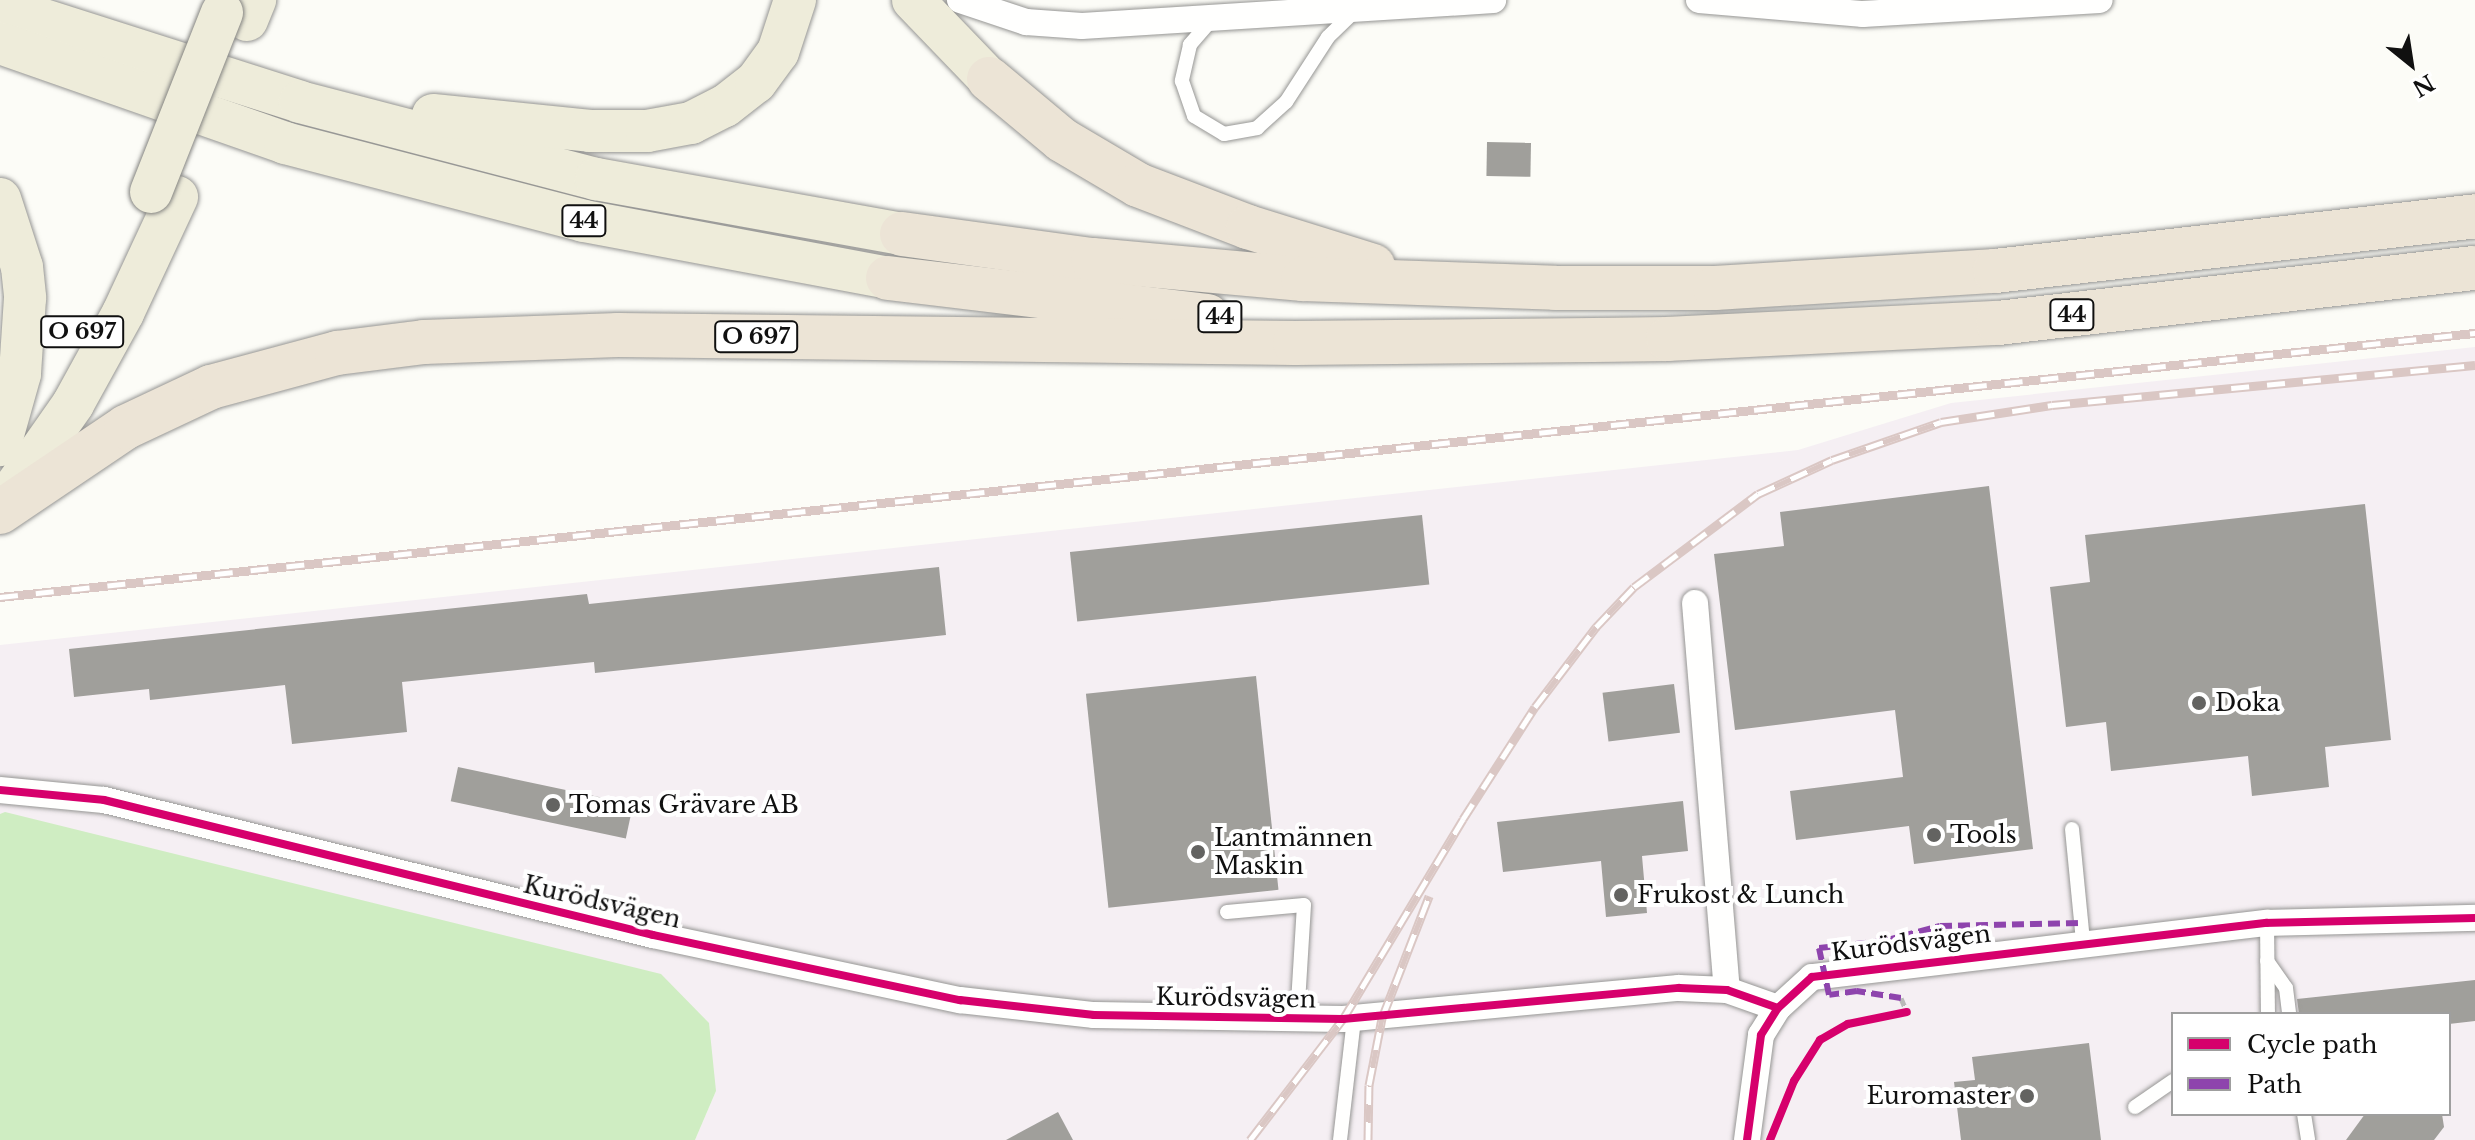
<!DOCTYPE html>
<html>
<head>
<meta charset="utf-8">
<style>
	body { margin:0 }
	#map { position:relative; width:2475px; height:1140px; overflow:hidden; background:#fcfcf7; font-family:"Libre Baskerville",serif }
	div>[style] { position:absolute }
	.industrial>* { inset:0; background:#f5eff3 }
	.forest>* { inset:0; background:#cfedc2 }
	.building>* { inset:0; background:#a09f9b; transform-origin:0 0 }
	.path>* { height:5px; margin-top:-2.5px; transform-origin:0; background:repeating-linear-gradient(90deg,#b9b9b8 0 8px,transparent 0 12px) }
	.roads { filter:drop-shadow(0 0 2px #969694) drop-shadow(0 0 2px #969694) }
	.service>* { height:14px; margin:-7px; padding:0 7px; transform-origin:7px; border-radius:7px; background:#fffffe }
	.minor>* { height:26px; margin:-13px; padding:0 13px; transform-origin:13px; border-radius:13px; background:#fffffe }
	.primary>* { height:42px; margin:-21px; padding:0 21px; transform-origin:21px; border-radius:21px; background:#eeecda }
	.motorway>* { height:44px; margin:-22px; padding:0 22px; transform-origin:22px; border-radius:22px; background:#ece4d6 }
	.rail>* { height:9px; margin-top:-4.5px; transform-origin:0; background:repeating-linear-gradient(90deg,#fff 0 18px,#dac7c4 0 36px); box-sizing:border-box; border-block:2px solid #dac7c4 }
	.bridges { filter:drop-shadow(0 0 2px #848481) drop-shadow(0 0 2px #848481) }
	.primary-bridge>* { height:42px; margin:-21px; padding:0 21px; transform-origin:21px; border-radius:21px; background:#eeecda }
	.quiet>* { height:6px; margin-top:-3px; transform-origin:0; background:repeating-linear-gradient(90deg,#8e44ad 0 12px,transparent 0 18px) }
	.cycleway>* { height:8px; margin:-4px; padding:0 4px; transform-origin:4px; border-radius:4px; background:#d6006c }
	.dots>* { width:22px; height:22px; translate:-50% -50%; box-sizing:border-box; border:4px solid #fff; border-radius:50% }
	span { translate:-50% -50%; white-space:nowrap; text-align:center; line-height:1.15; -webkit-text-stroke:8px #fff; paint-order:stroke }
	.shield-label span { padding:2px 6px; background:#fff; border:2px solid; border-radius:6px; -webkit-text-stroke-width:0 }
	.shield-label { font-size:22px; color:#101010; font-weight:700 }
	.poi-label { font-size:24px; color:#101010 }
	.left { translate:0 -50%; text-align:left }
	.right { translate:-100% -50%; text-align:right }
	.street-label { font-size:24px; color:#101010 }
	.legend { position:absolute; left:2171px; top:1012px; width:280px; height:104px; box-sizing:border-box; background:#fff; border:2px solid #9f9f9f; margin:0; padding:10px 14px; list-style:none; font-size:24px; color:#101010 }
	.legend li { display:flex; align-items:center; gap:16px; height:40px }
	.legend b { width:40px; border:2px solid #9f9f9f }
	.north { position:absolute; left:2371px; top:24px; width:80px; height:80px; -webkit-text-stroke:6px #fff; paint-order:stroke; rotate:150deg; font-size:22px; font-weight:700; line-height:32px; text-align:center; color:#101010 }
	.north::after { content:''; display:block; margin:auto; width:28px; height:36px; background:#101010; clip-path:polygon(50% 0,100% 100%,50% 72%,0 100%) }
</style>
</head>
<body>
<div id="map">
	<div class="industrial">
		<div style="clip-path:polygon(evenodd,2475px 347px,2475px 1140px,695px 1140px,716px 1091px,0 814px,0 645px,1798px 450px,1951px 403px,2475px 347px,2173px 1014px,2449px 1014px,2449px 1114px,2173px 1114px,2173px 1014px)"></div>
	</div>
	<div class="forest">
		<div style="clip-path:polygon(5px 812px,661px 974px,709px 1023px,716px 1091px,695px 1140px,0 1140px,0 814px)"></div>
	</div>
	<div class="building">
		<div style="left:1487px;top:142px;width:44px;height:34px;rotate:1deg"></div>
		<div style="clip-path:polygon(1989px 486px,2033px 849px,1914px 864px,1909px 826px,1796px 840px,1790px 791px,1903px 777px,1895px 710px,1735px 730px,1714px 554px,1784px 546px,1780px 512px)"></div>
		<div style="clip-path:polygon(2365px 504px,2391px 740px,2325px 747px,2329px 787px,2252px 796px,2248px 756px,2111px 771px,2106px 722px,2066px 727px,2050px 587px,2090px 582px,2085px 535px)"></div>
		<div style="left:1422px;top:515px;width:70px;height:354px;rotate:84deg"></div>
		<div style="clip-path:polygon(939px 567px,946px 635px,595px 673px,594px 662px,402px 682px,407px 732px,292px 744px,285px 685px,150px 700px,149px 689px,74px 697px,69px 649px,587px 594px,589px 604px)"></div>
		<div style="left:1256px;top:676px;width:215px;height:171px;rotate:84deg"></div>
		<div style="left:1674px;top:684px;width:49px;height:72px;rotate:83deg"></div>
		<div style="left:458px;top:767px;width:179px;height:35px;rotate:12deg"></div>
		<div style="clip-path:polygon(1683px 801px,1688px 851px,1642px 856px,1647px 913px,1606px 917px,1601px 861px,1503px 872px,1497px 822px)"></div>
		<div style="clip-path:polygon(2475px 980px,2475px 1021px,2449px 1024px,2449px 1014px,2299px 1014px,2297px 999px)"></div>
		<div style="clip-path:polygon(2089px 1043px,2101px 1140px,1961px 1140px,1954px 1082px,1975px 1080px,1972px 1057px)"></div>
		<div style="clip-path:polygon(1058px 1112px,1073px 1140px,1006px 1140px)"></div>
		<div style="clip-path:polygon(2365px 1114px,2442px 1114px,2444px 1127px,2434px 1140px,2346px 1140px)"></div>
	</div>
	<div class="path">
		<div style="left:1901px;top:998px;width:15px;rotate:67deg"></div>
	</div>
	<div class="roads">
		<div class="service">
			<div style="left:1214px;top:17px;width:37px;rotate:131deg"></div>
			<div style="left:1190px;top:45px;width:37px;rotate:103deg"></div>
			<div style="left:1182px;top:81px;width:37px;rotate:71deg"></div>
			<div style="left:1194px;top:116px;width:35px;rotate:31deg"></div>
			<div style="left:1224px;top:134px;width:34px;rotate:-10deg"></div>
			<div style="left:1257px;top:128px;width:39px;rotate:-42deg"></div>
			<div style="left:1286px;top:102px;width:77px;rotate:-57.1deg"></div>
			<div style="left:1328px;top:37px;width:36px;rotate:-44deg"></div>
			<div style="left:2072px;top:829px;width:113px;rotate:84.4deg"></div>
			<div style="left:1227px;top:912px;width:77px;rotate:-5.2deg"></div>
			<div style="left:1304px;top:905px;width:114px;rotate:93.5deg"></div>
			<div style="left:2267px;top:923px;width:91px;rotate:89.4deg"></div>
			<div style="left:2267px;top:961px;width:33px;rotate:55deg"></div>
			<div style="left:2286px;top:988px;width:26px;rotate:83deg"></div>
			<div style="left:2135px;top:1107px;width:46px;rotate:-34.4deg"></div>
			<div style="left:2304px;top:1114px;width:26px;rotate:81deg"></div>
			<div style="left:1340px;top:1140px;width:122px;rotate:-83.4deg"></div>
		</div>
		<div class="minor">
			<div style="left:960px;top:0;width:70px;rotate:18.4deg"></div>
			<div style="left:1026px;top:22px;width:56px;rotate:4.1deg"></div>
			<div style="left:1082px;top:26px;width:412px;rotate:-3.6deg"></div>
			<div style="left:1699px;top:0;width:165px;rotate:4.9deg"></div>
			<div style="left:1863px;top:14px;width:237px;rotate:-3.4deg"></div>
			<div style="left:1695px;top:603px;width:388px;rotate:85.3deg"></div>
			<div style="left:0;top:790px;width:104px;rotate:5.5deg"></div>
			<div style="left:104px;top:800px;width:565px;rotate:13.82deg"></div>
			<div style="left:653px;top:935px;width:314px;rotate:12deg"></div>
			<div style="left:960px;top:1000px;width:135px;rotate:6.4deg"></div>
			<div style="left:1094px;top:1015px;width:249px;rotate:0.9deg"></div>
			<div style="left:1343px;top:1019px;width:337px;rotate:-5.3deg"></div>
			<div style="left:1679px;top:988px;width:48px;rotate:2.4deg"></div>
			<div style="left:1727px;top:990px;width:54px;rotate:19.4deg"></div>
			<div style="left:1747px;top:1140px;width:106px;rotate:-82.4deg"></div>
			<div style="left:1761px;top:1035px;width:32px;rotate:-58deg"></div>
			<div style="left:1778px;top:1008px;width:46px;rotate:-42.4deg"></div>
			<div style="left:1812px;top:977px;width:458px;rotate:-6.8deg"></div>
			<div style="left:2267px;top:923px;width:208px;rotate:-1.4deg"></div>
		</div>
		<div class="primary">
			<div style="left:913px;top:0;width:110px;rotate:46.1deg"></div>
			<div style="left:0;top:6px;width:315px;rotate:17.7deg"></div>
			<div style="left:300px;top:102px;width:306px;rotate:14.6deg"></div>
			<div style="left:596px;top:179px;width:311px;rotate:10.2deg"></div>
			<div style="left:247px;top:20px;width:22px;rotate:-68deg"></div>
			<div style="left:0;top:43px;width:302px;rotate:19.3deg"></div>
			<div style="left:285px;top:143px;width:309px;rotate:14.6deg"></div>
			<div style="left:584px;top:221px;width:309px;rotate:10.6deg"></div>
			<div style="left:433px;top:115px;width:158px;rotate:5.8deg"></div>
			<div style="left:590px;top:131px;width:57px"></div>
			<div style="left:647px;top:131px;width:45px;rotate:-10.3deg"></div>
			<div style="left:691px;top:123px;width:38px;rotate:-27deg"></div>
			<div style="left:725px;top:106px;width:39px;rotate:-38deg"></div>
			<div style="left:756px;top:82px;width:37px;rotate:-54deg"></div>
			<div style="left:778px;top:52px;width:55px;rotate:-71.9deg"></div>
			<div style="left:0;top:199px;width:71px;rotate:72.1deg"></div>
			<div style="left:22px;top:267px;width:31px;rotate:84deg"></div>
			<div style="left:25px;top:298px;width:76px;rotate:93.8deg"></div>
			<div style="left:20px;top:374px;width:74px;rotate:105.7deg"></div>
			<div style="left:1px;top:507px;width:126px;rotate:-55deg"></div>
			<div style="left:73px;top:404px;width:104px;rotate:-61.2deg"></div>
			<div style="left:123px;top:313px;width:128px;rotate:-65deg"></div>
		</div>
		<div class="motorway">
			<div style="left:989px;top:79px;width:95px;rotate:39.9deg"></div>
			<div style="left:1062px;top:140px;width:88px;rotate:30.6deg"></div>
			<div style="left:1138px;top:185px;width:118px;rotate:20.9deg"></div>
			<div style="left:1248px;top:227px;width:131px;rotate:17.3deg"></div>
			<div style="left:902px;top:234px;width:193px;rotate:7.8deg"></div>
			<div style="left:1093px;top:260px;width:211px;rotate:5.2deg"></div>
			<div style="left:1303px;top:279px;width:252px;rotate:2deg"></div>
			<div style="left:1555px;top:288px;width:160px"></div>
			<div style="left:1715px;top:288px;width:281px;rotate:-3.5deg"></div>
			<div style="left:1995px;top:271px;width:483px;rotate:-6.5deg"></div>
			<div style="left:888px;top:278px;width:322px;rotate:6.8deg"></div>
			<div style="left:0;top:512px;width:152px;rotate:-34deg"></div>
			<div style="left:126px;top:427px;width:94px;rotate:-25.2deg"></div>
			<div style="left:211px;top:387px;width:131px;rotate:-15.1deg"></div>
			<div style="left:337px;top:353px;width:88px;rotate:-7.2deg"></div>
			<div style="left:424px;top:342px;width:194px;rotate:-2.1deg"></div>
			<div style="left:618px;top:335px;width:677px;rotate:0.68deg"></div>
			<div style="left:1295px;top:343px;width:373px;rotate:-0.6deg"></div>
			<div style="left:1668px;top:339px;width:330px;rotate:-2.8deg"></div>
			<div style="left:1998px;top:323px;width:480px;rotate:-6.6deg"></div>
		</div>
	</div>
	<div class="rail">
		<div style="left:0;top:597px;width:2489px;rotate:-6.09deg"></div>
		<div style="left:1250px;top:1140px;width:153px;rotate:-52.5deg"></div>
		<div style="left:1343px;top:1019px;width:233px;rotate:-59deg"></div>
		<div style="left:1463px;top:819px;width:133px;rotate:-57.3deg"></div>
		<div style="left:1535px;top:707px;width:101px;rotate:-52.7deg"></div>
		<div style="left:1596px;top:627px;width:55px;rotate:-46.5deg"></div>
		<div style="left:1634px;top:587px;width:155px;rotate:-36.9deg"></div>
		<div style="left:1758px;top:494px;width:81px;rotate:-24.7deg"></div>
		<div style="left:1832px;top:460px;width:115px;rotate:-19.2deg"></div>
		<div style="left:1941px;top:422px;width:112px;rotate:-8.7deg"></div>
		<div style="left:2052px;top:405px;width:425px;rotate:-5.4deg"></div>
		<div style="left:1368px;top:1140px;width:55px;rotate:-89deg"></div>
		<div style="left:1369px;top:1085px;width:68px;rotate:-79deg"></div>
		<div style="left:1382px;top:1018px;width:131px;rotate:-68.9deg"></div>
	</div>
	<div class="bridges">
		<div class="primary-bridge">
			<div style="left:151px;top:192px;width:193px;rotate:-68.4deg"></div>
		</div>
	</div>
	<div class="quiet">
		<div style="left:1901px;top:998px;width:45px;rotate:-171deg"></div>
		<div style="left:1857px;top:991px;width:28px;rotate:172deg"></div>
		<div style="left:1829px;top:995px;width:48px;rotate:-102deg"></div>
		<div style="left:1819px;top:948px;width:65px;rotate:-6.1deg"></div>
		<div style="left:1884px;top:941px;width:58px;rotate:-15deg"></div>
		<div style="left:1940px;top:926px;width:141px;rotate:-1.2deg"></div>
	</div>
	<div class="cycleway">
		<div style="left:0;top:790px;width:104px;rotate:5.5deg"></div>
		<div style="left:104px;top:800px;width:565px;rotate:13.82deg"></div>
		<div style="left:653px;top:935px;width:314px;rotate:12deg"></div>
		<div style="left:960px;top:1000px;width:135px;rotate:6.4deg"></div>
		<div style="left:1094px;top:1015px;width:249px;rotate:0.9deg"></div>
		<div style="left:1343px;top:1019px;width:337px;rotate:-5.3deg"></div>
		<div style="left:1679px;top:988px;width:48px;rotate:2.4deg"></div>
		<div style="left:1727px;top:990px;width:54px;rotate:19.4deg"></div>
		<div style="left:1747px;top:1140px;width:106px;rotate:-82.4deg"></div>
		<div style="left:1761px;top:1035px;width:32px;rotate:-58deg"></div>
		<div style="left:1778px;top:1008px;width:46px;rotate:-42.4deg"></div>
		<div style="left:1812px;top:977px;width:458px;rotate:-6.8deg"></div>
		<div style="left:2267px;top:923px;width:208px;rotate:-1.4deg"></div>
		<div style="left:1770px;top:1140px;width:64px;rotate:-67.9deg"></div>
		<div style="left:1794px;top:1081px;width:49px;rotate:-57.6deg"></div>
		<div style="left:1820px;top:1040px;width:32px;rotate:-30deg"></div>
		<div style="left:1848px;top:1024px;width:60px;rotate:-11.5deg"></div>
	</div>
	<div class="dots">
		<div style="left:2199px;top:703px;background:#636361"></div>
		<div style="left:553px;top:805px;background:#636361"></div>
		<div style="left:1934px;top:835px;background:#636361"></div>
		<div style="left:1198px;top:852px;background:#636361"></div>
		<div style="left:1621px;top:895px;background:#636361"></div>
		<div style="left:2027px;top:1096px;background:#636361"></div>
	</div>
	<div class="shield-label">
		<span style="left:584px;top:221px">44</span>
		<span style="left:2072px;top:315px">44</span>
		<span style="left:1220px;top:317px">44</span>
		<span style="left:82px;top:332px">O 697</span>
		<span style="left:756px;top:337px">O 697</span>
	</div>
	<div class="poi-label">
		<span class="left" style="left:2215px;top:703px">Doka</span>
		<span class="left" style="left:569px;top:805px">Tomas Grävare AB</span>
		<span class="left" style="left:1950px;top:835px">Tools</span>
		<span class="left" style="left:1214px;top:852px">Lantmännen<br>Maskin</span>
		<span class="left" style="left:1637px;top:895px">Frukost &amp; Lunch</span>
		<span class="right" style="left:2011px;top:1096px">Euromaster</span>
	</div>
	<div class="street-label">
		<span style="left:602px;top:902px;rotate:13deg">Kurödsvägen</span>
		<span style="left:1911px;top:943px;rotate:-7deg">Kurödsvägen</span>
		<span style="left:1236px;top:998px;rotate:1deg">Kurödsvägen</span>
	</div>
	<ul class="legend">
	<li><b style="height:10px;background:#d6006c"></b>Cycle path</li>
	<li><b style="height:10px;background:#8e44ad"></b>Path</li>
	</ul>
	<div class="north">N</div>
</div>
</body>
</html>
